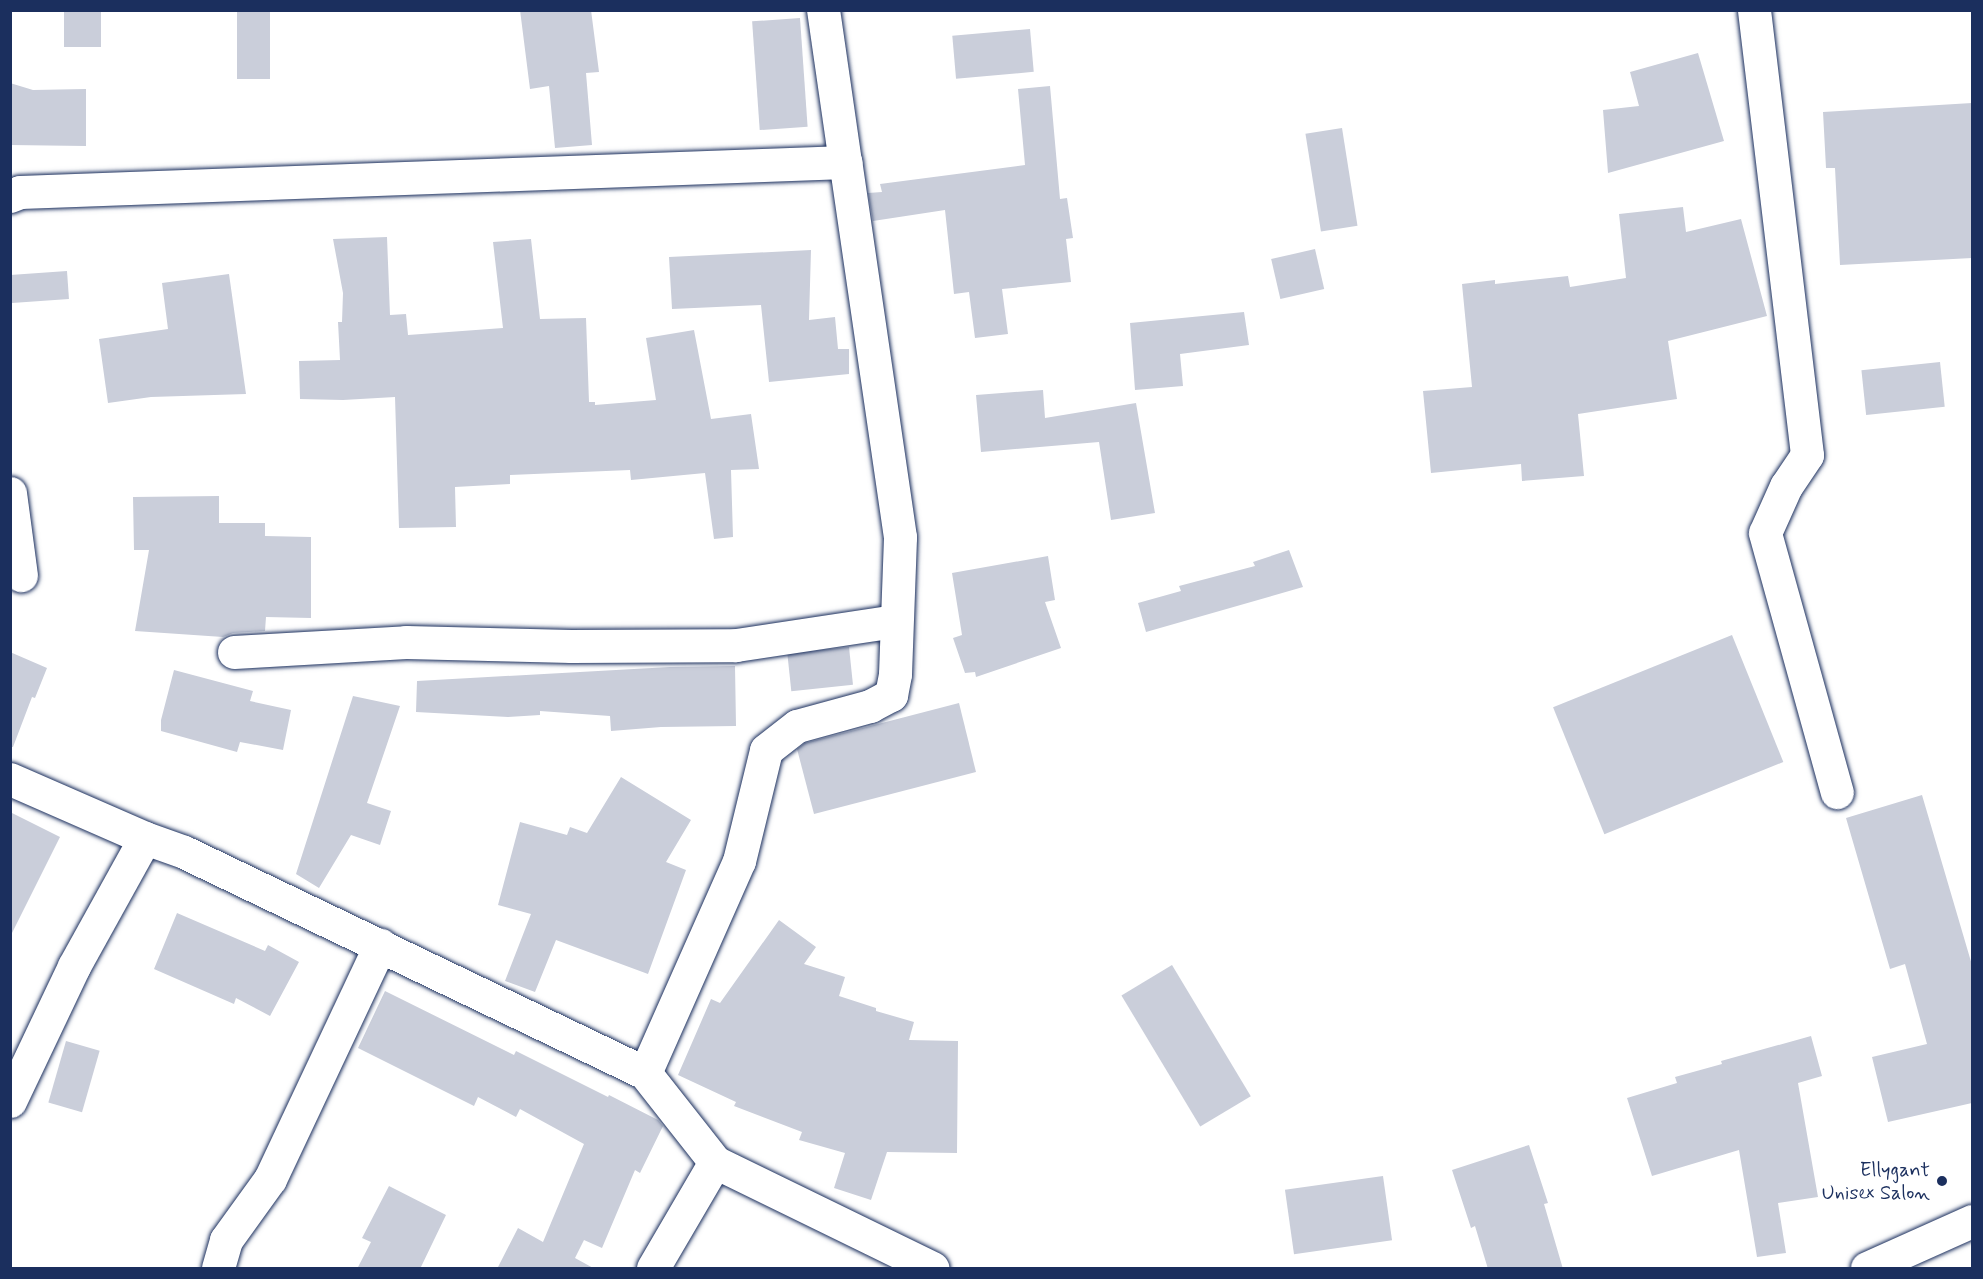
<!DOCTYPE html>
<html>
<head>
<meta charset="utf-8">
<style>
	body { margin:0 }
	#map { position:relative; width:1983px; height:1279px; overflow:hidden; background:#fff; font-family:Mynerve,sans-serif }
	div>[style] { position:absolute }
	.building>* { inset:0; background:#caceda; transform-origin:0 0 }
	.roads { filter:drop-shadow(0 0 2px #1b2f5e) drop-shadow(0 0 2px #1b2f5e) }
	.minor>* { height:33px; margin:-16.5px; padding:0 16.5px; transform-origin:16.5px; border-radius:16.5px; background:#fff }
	.dots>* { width:16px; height:16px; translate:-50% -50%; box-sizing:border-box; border:3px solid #fff; border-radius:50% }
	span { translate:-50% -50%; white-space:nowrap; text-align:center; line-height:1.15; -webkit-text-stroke:4.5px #fff; paint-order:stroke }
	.poi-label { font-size:20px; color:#1b2f5e }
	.right { translate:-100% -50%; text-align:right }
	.frame { position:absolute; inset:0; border:12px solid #1b2f5e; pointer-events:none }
</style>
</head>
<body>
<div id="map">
	<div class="building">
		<div style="left:64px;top:10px;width:37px;height:37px"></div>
		<div style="left:237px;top:10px;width:33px;height:69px"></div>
		<div style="clip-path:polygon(520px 10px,591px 10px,599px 72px,586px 73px,592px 145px,555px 148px,549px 86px,530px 89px)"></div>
		<div style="left:800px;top:18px;width:109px;height:48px;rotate:86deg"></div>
		<div style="left:1030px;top:29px;width:43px;height:78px;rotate:85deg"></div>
		<div style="clip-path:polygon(1698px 53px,1724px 141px,1608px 173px,1603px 110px,1639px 106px,1630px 72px)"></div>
		<div style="clip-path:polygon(10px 83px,33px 90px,86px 89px,86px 146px,10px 145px)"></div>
		<div style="clip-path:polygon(1050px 86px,1060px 199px,1067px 198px,1073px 238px,1066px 239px,1071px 282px,1002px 289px,1008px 334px,975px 338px,969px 292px,954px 294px,945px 210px,873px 221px,868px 193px,882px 192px,880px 184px,1025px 165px,1018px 89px)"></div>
		<div style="clip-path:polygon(1972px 103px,1972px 258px,1840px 265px,1835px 168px,1826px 168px,1823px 112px)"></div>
		<div style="left:1342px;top:128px;width:99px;height:37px;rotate:81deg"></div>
		<div style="clip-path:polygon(1683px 207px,1686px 232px,1741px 219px,1767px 316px,1668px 341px,1677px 399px,1578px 414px,1584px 476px,1522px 481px,1521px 464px,1431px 473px,1423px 391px,1472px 387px,1462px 284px,1495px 280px,1495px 284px,1568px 276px,1570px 287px,1626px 278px,1619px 214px)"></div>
		<div style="clip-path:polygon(387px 237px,390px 315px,406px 314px,408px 335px,503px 328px,493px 242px,531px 239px,540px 319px,586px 318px,589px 402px,595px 402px,595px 405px,656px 400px,646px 338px,694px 330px,711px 419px,751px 414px,759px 469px,731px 470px,733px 537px,714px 539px,705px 473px,631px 480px,630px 470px,510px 475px,510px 484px,455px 487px,456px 527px,399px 528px,395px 397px,343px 400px,300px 399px,299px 361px,340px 360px,338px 322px,342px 322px,343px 293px,333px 239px)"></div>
		<div style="left:1315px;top:249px;width:41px;height:45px;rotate:77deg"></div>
		<div style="clip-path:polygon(811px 250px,809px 320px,835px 317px,838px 349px,849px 349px,849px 374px,769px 382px,761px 305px,672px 309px,669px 257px)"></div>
		<div style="left:67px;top:271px;width:28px;height:57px;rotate:86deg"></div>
		<div style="clip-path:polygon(229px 274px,246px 394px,151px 397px,108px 403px,99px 339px,168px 329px,162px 283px)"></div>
		<div style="clip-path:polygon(1244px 312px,1249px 345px,1180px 354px,1183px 386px,1135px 390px,1130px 323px)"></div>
		<div style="left:1940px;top:362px;width:45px;height:79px;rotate:84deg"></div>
		<div style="clip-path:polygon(1043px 390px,1045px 418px,1136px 403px,1155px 513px,1111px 520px,1099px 442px,981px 452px,976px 395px)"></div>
		<div style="clip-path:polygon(219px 496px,219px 523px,265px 523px,265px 536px,311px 537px,311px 618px,266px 617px,265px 631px,233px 633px,223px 637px,135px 631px,149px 550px,134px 550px,133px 497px)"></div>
		<div style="clip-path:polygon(1289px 550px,1303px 587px,1146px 632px,1138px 603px,1181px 591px,1179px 586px,1255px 566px,1253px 562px)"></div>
		<div style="clip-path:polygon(1048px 556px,1055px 600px,1045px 602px,1061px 648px,976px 677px,975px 672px,965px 673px,953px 638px,962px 635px,952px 573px)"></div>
		<div style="left:1732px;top:635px;width:137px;height:193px;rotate:68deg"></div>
		<div style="left:849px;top:647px;width:38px;height:62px;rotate:84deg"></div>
		<div style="clip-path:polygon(10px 652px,47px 668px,35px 698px,32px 697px,13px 747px,10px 747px)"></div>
		<div style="clip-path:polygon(735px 666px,736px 726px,661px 727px,611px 731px,610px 716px,540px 711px,540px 715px,508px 717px,416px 712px,417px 681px,670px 667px)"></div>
		<div style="clip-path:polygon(174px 670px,253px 691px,250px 701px,291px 710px,283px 750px,240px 742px,237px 752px,161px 731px,161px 720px)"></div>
		<div style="clip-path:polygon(353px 696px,400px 706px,367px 803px,391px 811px,380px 845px,351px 835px,319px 888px,296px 874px)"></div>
		<div style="clip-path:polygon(959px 703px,976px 772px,814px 814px,797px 749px,805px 743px)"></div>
		<div style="clip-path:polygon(621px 777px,691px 820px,666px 862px,686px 870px,648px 974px,556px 940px,535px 992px,505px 981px,531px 914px,498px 905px,520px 822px,567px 835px,570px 827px,587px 833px)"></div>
		<div style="clip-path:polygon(1922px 795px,1972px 965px,1972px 1103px,1888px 1122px,1872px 1057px,1927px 1044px,1905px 964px,1890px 969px,1846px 818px)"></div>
		<div style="clip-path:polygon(10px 812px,60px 837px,10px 937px)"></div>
		<div style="clip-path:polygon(177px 913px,265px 951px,268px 945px,299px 962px,270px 1016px,236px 998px,234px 1004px,154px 969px)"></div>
		<div style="clip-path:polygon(779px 920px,816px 947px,804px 964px,845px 977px,839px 996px,876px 1008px,876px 1011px,914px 1022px,909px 1040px,958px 1041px,957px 1153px,887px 1152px,871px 1200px,834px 1188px,845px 1153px,799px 1140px,802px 1132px,734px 1106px,736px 1102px,678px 1075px,711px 999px,720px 1003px)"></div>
		<div style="left:1172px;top:965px;width:153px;height:59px;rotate:59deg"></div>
		<div style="clip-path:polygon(385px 991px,514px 1055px,516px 1051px,608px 1097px,609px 1095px,658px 1120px,663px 1126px,640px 1173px,635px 1170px,602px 1248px,584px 1240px,575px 1258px,595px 1269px,497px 1269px,518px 1228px,543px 1242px,584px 1144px,520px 1109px,516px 1117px,478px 1097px,474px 1106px,358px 1048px)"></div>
		<div style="clip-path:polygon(1811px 1036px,1822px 1076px,1798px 1083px,1818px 1197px,1778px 1203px,1786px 1253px,1757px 1257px,1739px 1150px,1652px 1176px,1627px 1098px,1677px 1083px,1675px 1077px,1722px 1064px,1721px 1061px)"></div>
		<div style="left:66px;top:1041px;width:35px;height:64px;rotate:16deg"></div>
		<div style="clip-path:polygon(1529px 1145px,1548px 1203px,1544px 1204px,1563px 1269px,1488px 1269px,1475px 1226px,1471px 1228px,1452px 1170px)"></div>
		<div style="left:1383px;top:1176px;width:65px;height:99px;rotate:82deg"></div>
		<div style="clip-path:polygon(389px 1186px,446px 1215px,420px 1269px,357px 1269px,371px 1242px,362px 1238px)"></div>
	</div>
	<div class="roads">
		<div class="minor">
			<div style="left:1754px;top:10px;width:448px;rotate:83.2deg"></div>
			<div style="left:1807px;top:455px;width:37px;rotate:124deg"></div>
			<div style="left:1786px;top:486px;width:51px;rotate:114.1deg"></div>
			<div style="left:1765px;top:533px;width:269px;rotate:74.5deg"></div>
			<div style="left:10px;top:196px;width:11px;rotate:-22deg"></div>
			<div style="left:20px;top:192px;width:826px;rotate:-2.08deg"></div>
			<div style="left:845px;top:162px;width:154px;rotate:-98.2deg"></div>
			<div style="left:10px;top:493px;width:83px;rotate:82.4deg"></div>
			<div style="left:234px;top:652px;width:172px;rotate:-3.3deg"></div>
			<div style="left:406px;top:642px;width:165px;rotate:1.4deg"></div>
			<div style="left:571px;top:646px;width:165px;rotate:-0.3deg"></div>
			<div style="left:736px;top:645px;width:161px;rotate:-8.6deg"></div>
			<div style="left:10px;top:779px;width:147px;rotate:23.6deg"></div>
			<div style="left:145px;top:838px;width:41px;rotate:19.7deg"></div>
			<div style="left:184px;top:852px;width:511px;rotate:25.61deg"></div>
			<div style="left:645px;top:1073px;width:113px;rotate:51.8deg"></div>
			<div style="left:715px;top:1162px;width:242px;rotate:26deg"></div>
			<div style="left:645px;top:1073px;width:232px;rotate:-66.1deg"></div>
			<div style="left:739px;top:861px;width:114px;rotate:-76.3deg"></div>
			<div style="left:766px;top:750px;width:39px;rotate:-38deg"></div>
			<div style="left:797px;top:726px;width:76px;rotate:-15.3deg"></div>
			<div style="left:870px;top:706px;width:24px;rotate:-28deg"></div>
			<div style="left:891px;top:695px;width:21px;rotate:-79deg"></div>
			<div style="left:895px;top:674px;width:137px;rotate:-87.9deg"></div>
			<div style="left:900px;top:537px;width:379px;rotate:-98.3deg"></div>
			<div style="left:10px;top:1101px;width:149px;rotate:-64.6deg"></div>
			<div style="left:74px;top:966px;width:146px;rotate:-61deg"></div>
			<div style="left:218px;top:1268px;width:29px;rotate:-74deg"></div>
			<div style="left:226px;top:1240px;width:75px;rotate:-54.2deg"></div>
			<div style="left:270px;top:1179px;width:259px;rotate:-64.8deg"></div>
			<div style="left:653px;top:1268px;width:123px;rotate:-59.7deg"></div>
			<div style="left:1867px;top:1268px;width:115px;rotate:-24.1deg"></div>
		</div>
	</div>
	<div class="dots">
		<div style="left:1942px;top:1181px;background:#1b2f5e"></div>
	</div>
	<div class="poi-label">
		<span class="right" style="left:1930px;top:1182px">Ellygant<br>Unisex Salon</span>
	</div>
	<div class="frame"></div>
</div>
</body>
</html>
